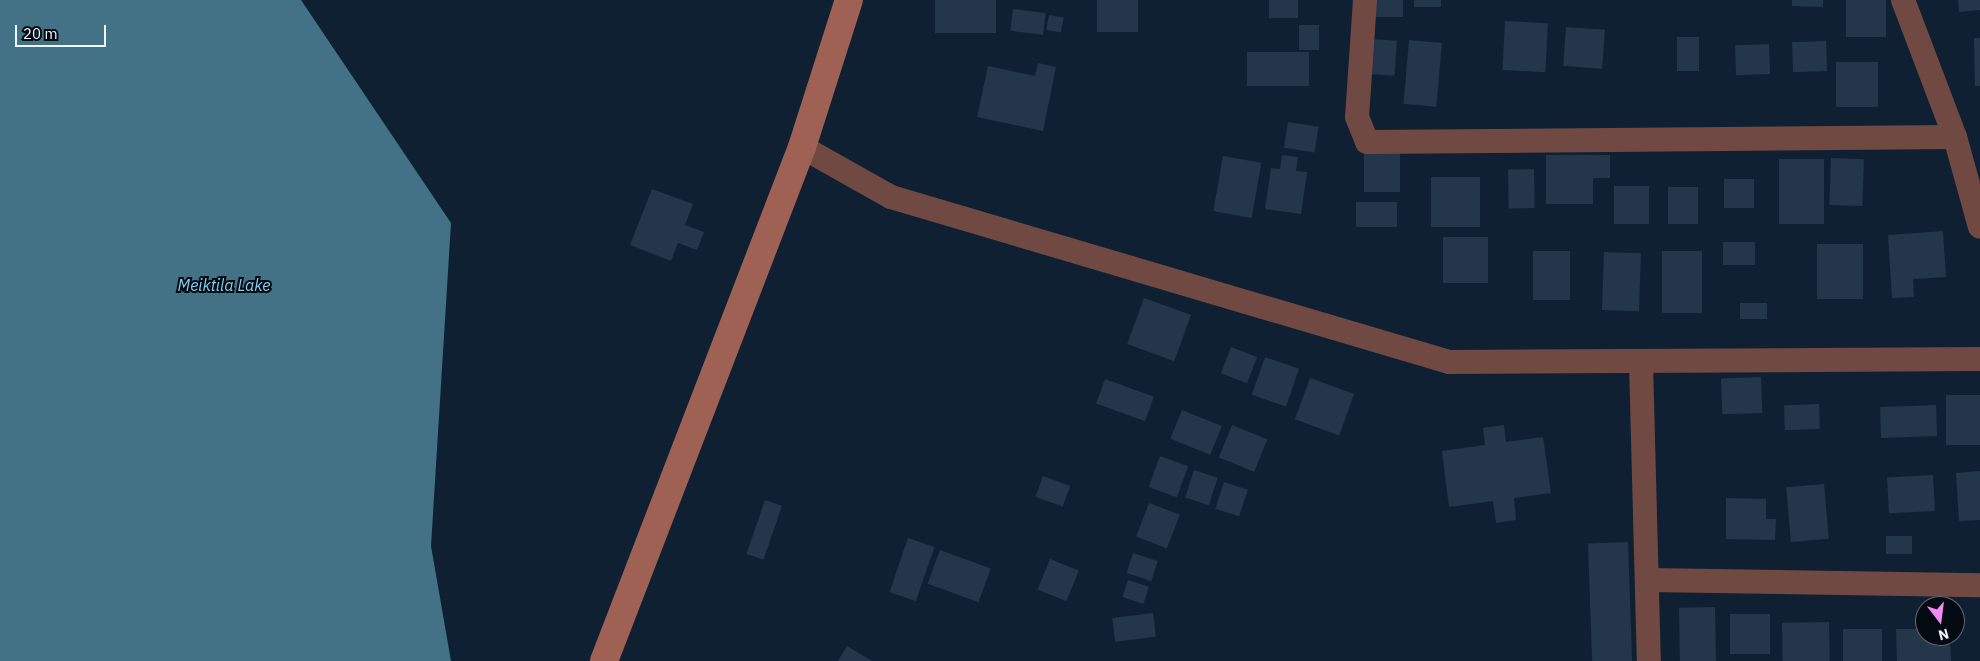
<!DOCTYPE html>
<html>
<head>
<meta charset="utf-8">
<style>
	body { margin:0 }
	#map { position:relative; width:1980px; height:661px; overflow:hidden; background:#0f2033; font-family:"IBM Plex Sans",sans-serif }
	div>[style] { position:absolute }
	.water>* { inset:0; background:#437186 }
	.building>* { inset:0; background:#23364a; transform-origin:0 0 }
	.street>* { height:24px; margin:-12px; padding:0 12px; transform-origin:12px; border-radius:12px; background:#704a42 }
	.secondary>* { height:28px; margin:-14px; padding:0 14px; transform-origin:14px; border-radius:14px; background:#9e6154 }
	span { translate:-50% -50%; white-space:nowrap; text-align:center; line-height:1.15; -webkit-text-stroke:4px #040a12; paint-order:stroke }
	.water-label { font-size:16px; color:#83cff3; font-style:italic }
	.north { position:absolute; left:1915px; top:596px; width:50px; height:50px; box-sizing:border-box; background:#040a12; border:1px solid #626870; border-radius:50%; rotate:165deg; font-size:14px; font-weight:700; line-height:20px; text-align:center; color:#eff6fe }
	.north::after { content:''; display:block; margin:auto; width:18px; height:22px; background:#f38af2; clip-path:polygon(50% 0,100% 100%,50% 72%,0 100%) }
	.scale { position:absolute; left:15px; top:25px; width:91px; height:22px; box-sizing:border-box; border:2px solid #eff6fe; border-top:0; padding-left:6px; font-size:15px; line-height:18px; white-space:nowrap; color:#eff6fe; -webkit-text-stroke:4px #040a12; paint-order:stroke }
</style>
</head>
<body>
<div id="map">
	<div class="water">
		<div style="clip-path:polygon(0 0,301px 0,451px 223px,431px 546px,451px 661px,0 661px)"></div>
	</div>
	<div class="building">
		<div style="left:935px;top:0;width:61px;height:33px"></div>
		<div style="left:1097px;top:0;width:41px;height:32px"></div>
		<div style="left:1269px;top:0;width:29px;height:18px"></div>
		<div style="left:1370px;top:0;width:33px;height:17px"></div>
		<div style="left:1414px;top:0;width:27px;height:7px"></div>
		<div style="clip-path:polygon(1792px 0,1823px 0,1823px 7px,1792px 6px)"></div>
		<div style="left:1846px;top:0;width:40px;height:37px"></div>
		<div style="clip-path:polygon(1958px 0,1980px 0,1980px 10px,1959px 12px)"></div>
		<div style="left:1013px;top:9px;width:33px;height:22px;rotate:7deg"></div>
		<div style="left:1049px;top:15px;width:15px;height:15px;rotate:11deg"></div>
		<div style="left:1505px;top:21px;width:43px;height:49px;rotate:3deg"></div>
		<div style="left:1299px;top:25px;width:20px;height:25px"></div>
		<div style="left:1566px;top:27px;width:39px;height:39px;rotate:4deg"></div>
		<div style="left:1677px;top:37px;width:22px;height:34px"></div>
		<div style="clip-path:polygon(1974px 38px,1980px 38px,1980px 86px,1975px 86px)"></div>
		<div style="left:1371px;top:39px;width:26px;height:35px;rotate:4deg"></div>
		<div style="left:1409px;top:40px;width:33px;height:64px;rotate:5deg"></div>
		<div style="left:1826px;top:41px;width:30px;height:34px;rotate:88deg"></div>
		<div style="left:1769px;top:44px;width:30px;height:34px;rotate:88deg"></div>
		<div style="left:1309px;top:52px;width:34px;height:62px;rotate:90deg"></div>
		<div style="left:1836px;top:62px;width:42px;height:45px"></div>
		<div style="clip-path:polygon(1038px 63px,1056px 67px,1043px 131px,977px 117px,988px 66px,1035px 76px)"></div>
		<div style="left:1288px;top:122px;width:31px;height:26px;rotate:9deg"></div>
		<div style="left:1364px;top:153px;width:36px;height:39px"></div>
		<div style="clip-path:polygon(1282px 155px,1298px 157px,1296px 171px,1307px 172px,1301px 214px,1265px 209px,1271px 168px,1280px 169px)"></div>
		<div style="clip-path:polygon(1546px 155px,1610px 155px,1610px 178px,1593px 178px,1593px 204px,1546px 204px)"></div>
		<div style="left:1223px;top:156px;width:39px;height:56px;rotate:10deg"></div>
		<div style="left:1831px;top:158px;width:33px;height:47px;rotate:2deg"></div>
		<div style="left:1779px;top:159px;width:45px;height:65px"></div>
		<div style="left:1534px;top:169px;width:39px;height:26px;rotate:89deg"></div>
		<div style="left:1480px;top:177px;width:50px;height:49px;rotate:90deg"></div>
		<div style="left:1724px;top:179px;width:30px;height:29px"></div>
		<div style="left:1614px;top:186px;width:35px;height:38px"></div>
		<div style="left:1668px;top:187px;width:30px;height:37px"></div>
		<div style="clip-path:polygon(652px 189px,693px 204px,685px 225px,704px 232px,697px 250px,678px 243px,671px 261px,630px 245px)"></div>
		<div style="left:1397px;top:202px;width:25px;height:41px;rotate:90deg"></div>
		<div style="clip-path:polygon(1943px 231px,1946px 277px,1913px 279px,1914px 297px,1892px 298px,1888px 235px)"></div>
		<div style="left:1488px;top:237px;width:46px;height:45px;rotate:90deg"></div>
		<div style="left:1723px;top:242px;width:32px;height:23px"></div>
		<div style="left:1817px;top:244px;width:46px;height:55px"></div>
		<div style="left:1533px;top:251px;width:37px;height:49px"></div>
		<div style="left:1662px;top:251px;width:40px;height:62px"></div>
		<div style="left:1604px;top:252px;width:37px;height:58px;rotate:2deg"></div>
		<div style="left:1144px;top:298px;width:50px;height:49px;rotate:20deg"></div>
		<div style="left:1740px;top:303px;width:27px;height:16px"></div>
		<div style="left:1231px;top:347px;width:28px;height:28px;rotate:21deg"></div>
		<div style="left:1265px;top:357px;width:36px;height:40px;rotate:19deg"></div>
		<div style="left:1761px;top:377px;width:36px;height:40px;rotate:88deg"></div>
		<div style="left:1310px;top:378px;width:47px;height:44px;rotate:20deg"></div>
		<div style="left:1105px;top:379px;width:52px;height:26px;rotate:20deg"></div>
		<div style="left:1980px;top:395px;width:50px;height:34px;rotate:90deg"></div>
		<div style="left:1819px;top:404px;width:25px;height:35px;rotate:88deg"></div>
		<div style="left:1936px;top:405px;width:31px;height:56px;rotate:88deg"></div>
		<div style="left:1182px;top:410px;width:43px;height:31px;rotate:22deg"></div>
		<div style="left:1232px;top:425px;width:38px;height:35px;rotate:22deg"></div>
		<div style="clip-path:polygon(1504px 425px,1506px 442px,1543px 437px,1551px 493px,1514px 498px,1516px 520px,1496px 523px,1493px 501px,1449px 507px,1442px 451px,1485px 445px,1483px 428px)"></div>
		<div style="left:1160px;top:456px;width:30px;height:33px;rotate:20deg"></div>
		<div style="left:1194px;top:470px;width:25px;height:29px;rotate:18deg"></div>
		<div style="clip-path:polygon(1980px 471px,1980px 520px,1959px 521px,1956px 473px)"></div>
		<div style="left:1933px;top:475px;width:36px;height:46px;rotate:87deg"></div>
		<div style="left:1043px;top:476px;width:29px;height:22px;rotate:20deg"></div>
		<div style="left:1224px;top:482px;width:25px;height:28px;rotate:18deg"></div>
		<div style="left:1824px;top:484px;width:55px;height:38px;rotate:85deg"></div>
		<div style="clip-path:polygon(1726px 498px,1766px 499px,1766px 519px,1776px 519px,1775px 540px,1726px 539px)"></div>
		<div style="left:765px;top:500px;width:18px;height:57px;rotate:19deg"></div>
		<div style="left:1149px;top:503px;width:33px;height:36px;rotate:21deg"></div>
		<div style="left:1886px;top:536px;width:26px;height:18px"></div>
		<div style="left:908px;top:538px;width:28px;height:57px;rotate:19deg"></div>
		<div style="left:1628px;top:542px;width:119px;height:40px;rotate:88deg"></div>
		<div style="left:940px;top:550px;width:54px;height:36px;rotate:20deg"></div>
		<div style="left:1133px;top:553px;width:26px;height:21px;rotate:18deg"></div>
		<div style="left:1050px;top:559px;width:31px;height:33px;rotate:22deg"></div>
		<div style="left:1128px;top:580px;width:22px;height:18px;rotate:18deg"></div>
		<div style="left:1715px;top:607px;width:54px;height:36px;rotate:89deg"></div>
		<div style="left:1153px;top:613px;width:24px;height:41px;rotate:83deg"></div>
		<div style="left:1730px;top:614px;width:40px;height:40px"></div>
		<div style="left:1829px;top:622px;width:39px;height:47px;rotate:89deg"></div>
		<div style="left:1882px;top:629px;width:32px;height:39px;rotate:90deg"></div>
		<div style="clip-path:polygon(1896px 629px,1925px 629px,1925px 636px,1950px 636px,1951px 661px,1897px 661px)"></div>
		<div style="clip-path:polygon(847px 646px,872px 661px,838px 661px)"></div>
	</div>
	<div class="street">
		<div style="left:1365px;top:0;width:117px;rotate:93.9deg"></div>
		<div style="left:1357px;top:117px;width:27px;rotate:68deg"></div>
		<div style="left:1367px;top:142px;width:588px;rotate:-0.49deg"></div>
		<div style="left:1903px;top:0;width:147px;rotate:69.2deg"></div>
		<div style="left:1955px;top:137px;width:93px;rotate:74.5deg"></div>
		<div style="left:802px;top:147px;width:102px;rotate:29.3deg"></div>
		<div style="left:891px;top:197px;width:582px;rotate:16.47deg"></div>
		<div style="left:1449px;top:362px;width:531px;rotate:-0.32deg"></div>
		<div style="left:1641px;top:362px;width:299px;rotate:88.5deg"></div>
		<div style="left:1647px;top:580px;width:333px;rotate:0.9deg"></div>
	</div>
	<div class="secondary">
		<div style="left:604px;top:661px;width:551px;rotate:-68.93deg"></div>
		<div style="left:802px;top:147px;width:154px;rotate:-72.3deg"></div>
	</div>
	<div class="water-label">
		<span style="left:224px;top:285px">Meiktila Lake</span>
	</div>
	<div class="north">N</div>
	<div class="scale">20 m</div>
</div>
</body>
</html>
